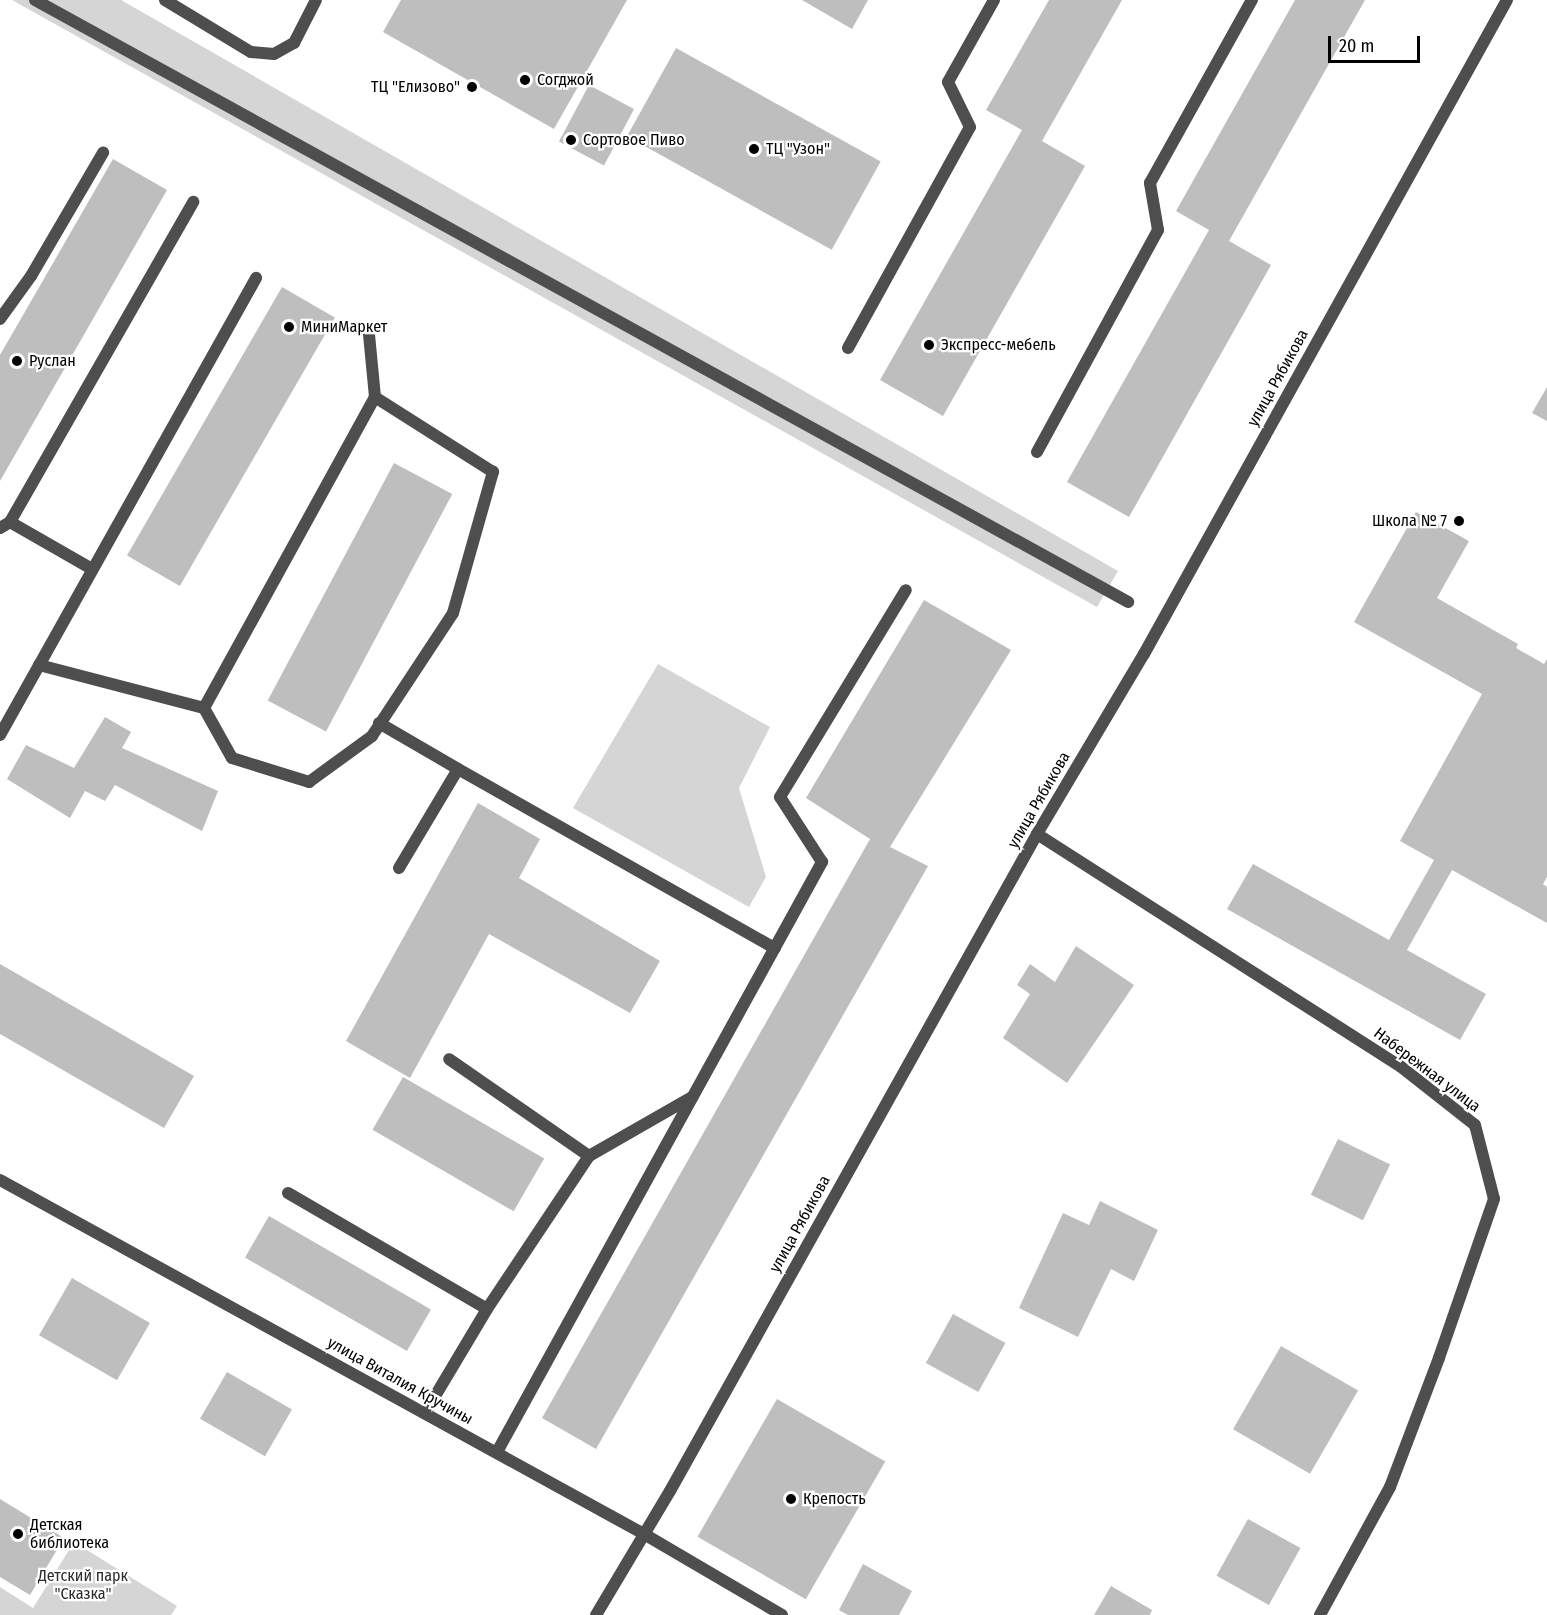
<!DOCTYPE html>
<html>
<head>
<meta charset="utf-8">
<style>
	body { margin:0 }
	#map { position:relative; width:1547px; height:1615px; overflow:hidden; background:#fff; font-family:"Fira Sans Condensed",sans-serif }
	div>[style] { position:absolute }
	.green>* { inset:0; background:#d5d5d5 }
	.building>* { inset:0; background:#bebebe; transform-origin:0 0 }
	.service>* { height:12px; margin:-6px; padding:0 6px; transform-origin:6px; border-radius:6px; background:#4e4e4e }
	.pedestrian>* { height:12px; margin:-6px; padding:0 6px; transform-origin:6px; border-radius:6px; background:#4e4e4e }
	.minor>* { height:12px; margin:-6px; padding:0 6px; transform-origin:6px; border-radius:6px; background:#4e4e4e }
	.dots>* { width:16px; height:16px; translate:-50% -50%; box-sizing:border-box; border:3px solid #fff; border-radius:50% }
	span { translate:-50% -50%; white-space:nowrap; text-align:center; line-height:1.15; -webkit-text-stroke:4.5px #fff; paint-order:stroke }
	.poi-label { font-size:16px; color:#000 }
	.left { translate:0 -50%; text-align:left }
	.right { translate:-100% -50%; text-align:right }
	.street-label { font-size:16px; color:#000 }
	.park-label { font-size:16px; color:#2c2c2c }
	.scale { position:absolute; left:1328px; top:36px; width:92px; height:27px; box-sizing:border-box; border:3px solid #000; border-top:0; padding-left:8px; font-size:18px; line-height:21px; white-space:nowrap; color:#000; -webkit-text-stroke:4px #fff; paint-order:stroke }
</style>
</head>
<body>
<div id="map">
	<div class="green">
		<div style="clip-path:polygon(12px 0,121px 0,1118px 571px,1097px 607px)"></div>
		<div style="clip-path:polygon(658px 664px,770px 727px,739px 788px,766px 877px,749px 907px,573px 808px)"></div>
		<div style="clip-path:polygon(74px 1542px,177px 1606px,171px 1615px,0 1615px,0 1587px,33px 1608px)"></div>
	</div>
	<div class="building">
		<div style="clip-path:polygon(401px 0,627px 0,554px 129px,383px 32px)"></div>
		<div style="clip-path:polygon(802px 0,868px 0,852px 29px)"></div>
		<div style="clip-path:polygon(1049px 0,1122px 0,1042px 141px,1085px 166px,943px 416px,880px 380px,1022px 130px,986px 110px)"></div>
		<div style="clip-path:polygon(1295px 0,1365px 0,1229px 241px,1271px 265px,1129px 517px,1067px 482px,1209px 230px,1176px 211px)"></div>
		<div style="left:676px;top:48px;width:234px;height:101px;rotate:29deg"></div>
		<div style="left:589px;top:85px;width:51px;height:64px;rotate:28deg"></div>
		<div style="clip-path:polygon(113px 159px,167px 190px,0 481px,0 355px)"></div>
		<div style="left:282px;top:287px;width:61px;height:310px;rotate:30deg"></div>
		<div style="clip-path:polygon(1547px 387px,1547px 421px,1532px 413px)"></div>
		<div style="left:394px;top:463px;width:66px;height:269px;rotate:28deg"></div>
		<div style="clip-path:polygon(1416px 512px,1469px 541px,1437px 598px,1518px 644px,1516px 648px,1544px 664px,1547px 659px,1547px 877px,1543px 884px,1547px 887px,1547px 923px,1452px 870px,1407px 950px,1486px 994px,1460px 1040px,1227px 909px,1253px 864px,1389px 940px,1434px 860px,1400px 841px,1482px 694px,1354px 622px)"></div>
		<div style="clip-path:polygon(924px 600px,1011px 650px,890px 847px,928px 866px,596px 1449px,542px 1418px,870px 839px,806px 798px)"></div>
		<div style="clip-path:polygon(105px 717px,131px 732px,122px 748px,218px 791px,202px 831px,115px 785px,105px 801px,85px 791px,70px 818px,7px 779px,26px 745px,74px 768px)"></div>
		<div style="clip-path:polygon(478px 803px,540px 839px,519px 878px,660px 961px,630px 1013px,489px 934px,410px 1078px,346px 1041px)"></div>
		<div style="clip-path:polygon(1076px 946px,1134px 985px,1067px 1083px,1003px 1038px,1030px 994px,1017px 985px,1030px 964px,1055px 982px)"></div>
		<div style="clip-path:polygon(0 964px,194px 1076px,164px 1128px,0 1034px)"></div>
		<div style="left:403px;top:1077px;width:163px;height:61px;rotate:30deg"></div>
		<div style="left:1338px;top:1139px;width:58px;height:62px;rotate:26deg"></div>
		<div style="clip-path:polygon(1100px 1201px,1158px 1230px,1134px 1281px,1111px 1269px,1078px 1337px,1019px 1308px,1063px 1213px,1089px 1225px)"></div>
		<div style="left:269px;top:1216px;width:187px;height:48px;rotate:30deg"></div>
		<div style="left:72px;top:1278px;width:90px;height:66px;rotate:30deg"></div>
		<div style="left:953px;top:1314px;width:60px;height:56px;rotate:29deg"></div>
		<div style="left:1281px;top:1346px;width:89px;height:96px;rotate:30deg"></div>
		<div style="left:227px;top:1372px;width:75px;height:54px;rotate:30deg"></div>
		<div style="left:777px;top:1399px;width:125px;height:159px;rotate:30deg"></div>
		<div style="clip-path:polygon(0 1499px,64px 1538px,30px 1595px,0 1577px)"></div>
		<div style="left:1248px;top:1519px;width:60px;height:65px;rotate:29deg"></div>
		<div style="clip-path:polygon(863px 1564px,912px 1591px,899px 1615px,848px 1615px,839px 1610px)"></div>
		<div style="clip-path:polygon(1111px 1586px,1152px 1610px,1150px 1615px,1094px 1615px)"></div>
	</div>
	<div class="service">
		<div style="left:165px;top:0;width:100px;rotate:31.2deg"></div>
		<div style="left:251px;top:52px;width:23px;rotate:5deg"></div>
		<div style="left:274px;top:54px;width:23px;rotate:-29deg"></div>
		<div style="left:294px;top:43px;width:48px;rotate:-62.9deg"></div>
		<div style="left:0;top:319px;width:53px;rotate:-54.2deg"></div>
		<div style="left:31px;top:276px;width:143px;rotate:-59.7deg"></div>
		<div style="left:848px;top:348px;width:252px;rotate:-61.1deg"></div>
		<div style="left:970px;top:127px;width:50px;rotate:-116.1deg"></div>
		<div style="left:948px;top:82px;width:94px;rotate:-60.7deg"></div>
		<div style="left:1037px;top:452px;width:253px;rotate:-61.4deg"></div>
		<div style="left:1158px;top:230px;width:48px;rotate:-99.7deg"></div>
		<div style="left:1150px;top:183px;width:210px;rotate:-60.9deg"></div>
		<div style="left:10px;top:522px;width:95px;rotate:29.8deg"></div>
		<div style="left:0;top:528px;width:12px;rotate:-31deg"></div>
		<div style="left:10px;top:522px;width:369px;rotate:-60.2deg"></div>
		<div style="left:39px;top:665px;width:171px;rotate:14.6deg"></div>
		<div style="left:204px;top:708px;width:355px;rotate:-61.2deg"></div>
		<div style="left:375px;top:397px;width:62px;rotate:-95.5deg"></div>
		<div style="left:204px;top:708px;width:57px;rotate:60.8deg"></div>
		<div style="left:232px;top:758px;width:81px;rotate:17.3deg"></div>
		<div style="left:309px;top:782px;width:78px;rotate:-36.1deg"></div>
		<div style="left:372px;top:736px;width:147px;rotate:-56.6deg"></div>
		<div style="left:453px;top:613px;width:147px;rotate:-74.2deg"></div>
		<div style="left:493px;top:472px;width:140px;rotate:-147.6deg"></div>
		<div style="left:379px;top:723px;width:91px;rotate:30.2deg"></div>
		<div style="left:0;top:735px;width:524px;rotate:-60.74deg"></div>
		<div style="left:399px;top:868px;width:115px;rotate:-59.2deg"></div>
		<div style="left:458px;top:769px;width:364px;rotate:29.5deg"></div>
		<div style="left:589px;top:1156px;width:119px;rotate:-29.8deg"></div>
		<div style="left:288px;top:1193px;width:230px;rotate:30.2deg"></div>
		<div style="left:425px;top:1413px;width:121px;rotate:-59.2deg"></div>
		<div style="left:487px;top:1309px;width:184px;rotate:-56.3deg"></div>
		<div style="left:589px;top:1156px;width:170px;rotate:-145.3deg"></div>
		<div style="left:497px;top:1452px;width:674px;rotate:-61.15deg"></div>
		<div style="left:822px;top:862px;width:77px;rotate:-122.9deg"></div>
		<div style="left:780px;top:797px;width:242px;rotate:-58.7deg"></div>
	</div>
	<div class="pedestrian">
		<div style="left:35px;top:0;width:1248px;rotate:28.84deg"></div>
	</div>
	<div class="minor">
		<div style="left:1037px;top:834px;width:431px;rotate:32.6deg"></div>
		<div style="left:1400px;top:1066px;width:95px;rotate:38.2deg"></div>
		<div style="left:1475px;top:1125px;width:76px;rotate:75.6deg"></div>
		<div style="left:1494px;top:1199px;width:168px;rotate:109.1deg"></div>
		<div style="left:1439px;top:1358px;width:138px;rotate:110.8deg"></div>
		<div style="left:1390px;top:1487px;width:146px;rotate:118.7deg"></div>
		<div style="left:0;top:1180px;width:735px;rotate:28.8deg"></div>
		<div style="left:644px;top:1534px;width:160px;rotate:30.4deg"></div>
		<div style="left:596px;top:1615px;width:144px;rotate:-59.2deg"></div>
		<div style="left:670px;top:1491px;width:753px;rotate:-60.81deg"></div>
		<div style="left:1037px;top:834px;width:209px;rotate:-59.3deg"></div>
		<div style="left:1144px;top:654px;width:748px;rotate:-60.97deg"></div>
	</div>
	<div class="dots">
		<div style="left:525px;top:80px;background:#000"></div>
		<div style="left:472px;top:87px;background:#000"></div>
		<div style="left:571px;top:140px;background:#000"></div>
		<div style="left:754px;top:149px;background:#000"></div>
		<div style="left:289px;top:327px;background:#000"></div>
		<div style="left:929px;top:345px;background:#000"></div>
		<div style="left:17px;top:361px;background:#000"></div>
		<div style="left:1459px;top:521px;background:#000"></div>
		<div style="left:791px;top:1499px;background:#000"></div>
		<div style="left:18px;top:1534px;background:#000"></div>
	</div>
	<div class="poi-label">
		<span class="left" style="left:537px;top:80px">Согджой</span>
		<span class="right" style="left:460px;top:87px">ТЦ "Елизово"</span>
		<span class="left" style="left:583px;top:140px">Сортовое Пиво</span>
		<span class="left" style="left:766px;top:149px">ТЦ "Узон"</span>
		<span class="left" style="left:301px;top:327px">МиниМаркет</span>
		<span class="left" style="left:941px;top:345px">Экспресс-мебель</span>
		<span class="left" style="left:29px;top:361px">Руслан</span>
		<span class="right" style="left:1447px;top:521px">Школа № 7</span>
		<span class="left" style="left:803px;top:1499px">Крепость</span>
		<span class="left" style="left:30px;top:1534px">Детская<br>библиотека</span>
	</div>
	<div class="street-label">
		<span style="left:1278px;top:378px;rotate:-61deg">улица Рябикова</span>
		<span style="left:1039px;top:800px;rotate:-60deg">улица Рябикова</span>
		<span style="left:1427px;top:1070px;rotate:37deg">Набережная улица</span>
		<span style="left:800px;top:1224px;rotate:-61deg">улица Рябикова</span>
		<span style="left:400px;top:1381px;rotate:29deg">улица Виталия Кручины</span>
	</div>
	<div class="park-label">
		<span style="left:83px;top:1585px">Детский парк<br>"Сказка"</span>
	</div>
	<div class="scale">20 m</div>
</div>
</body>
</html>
